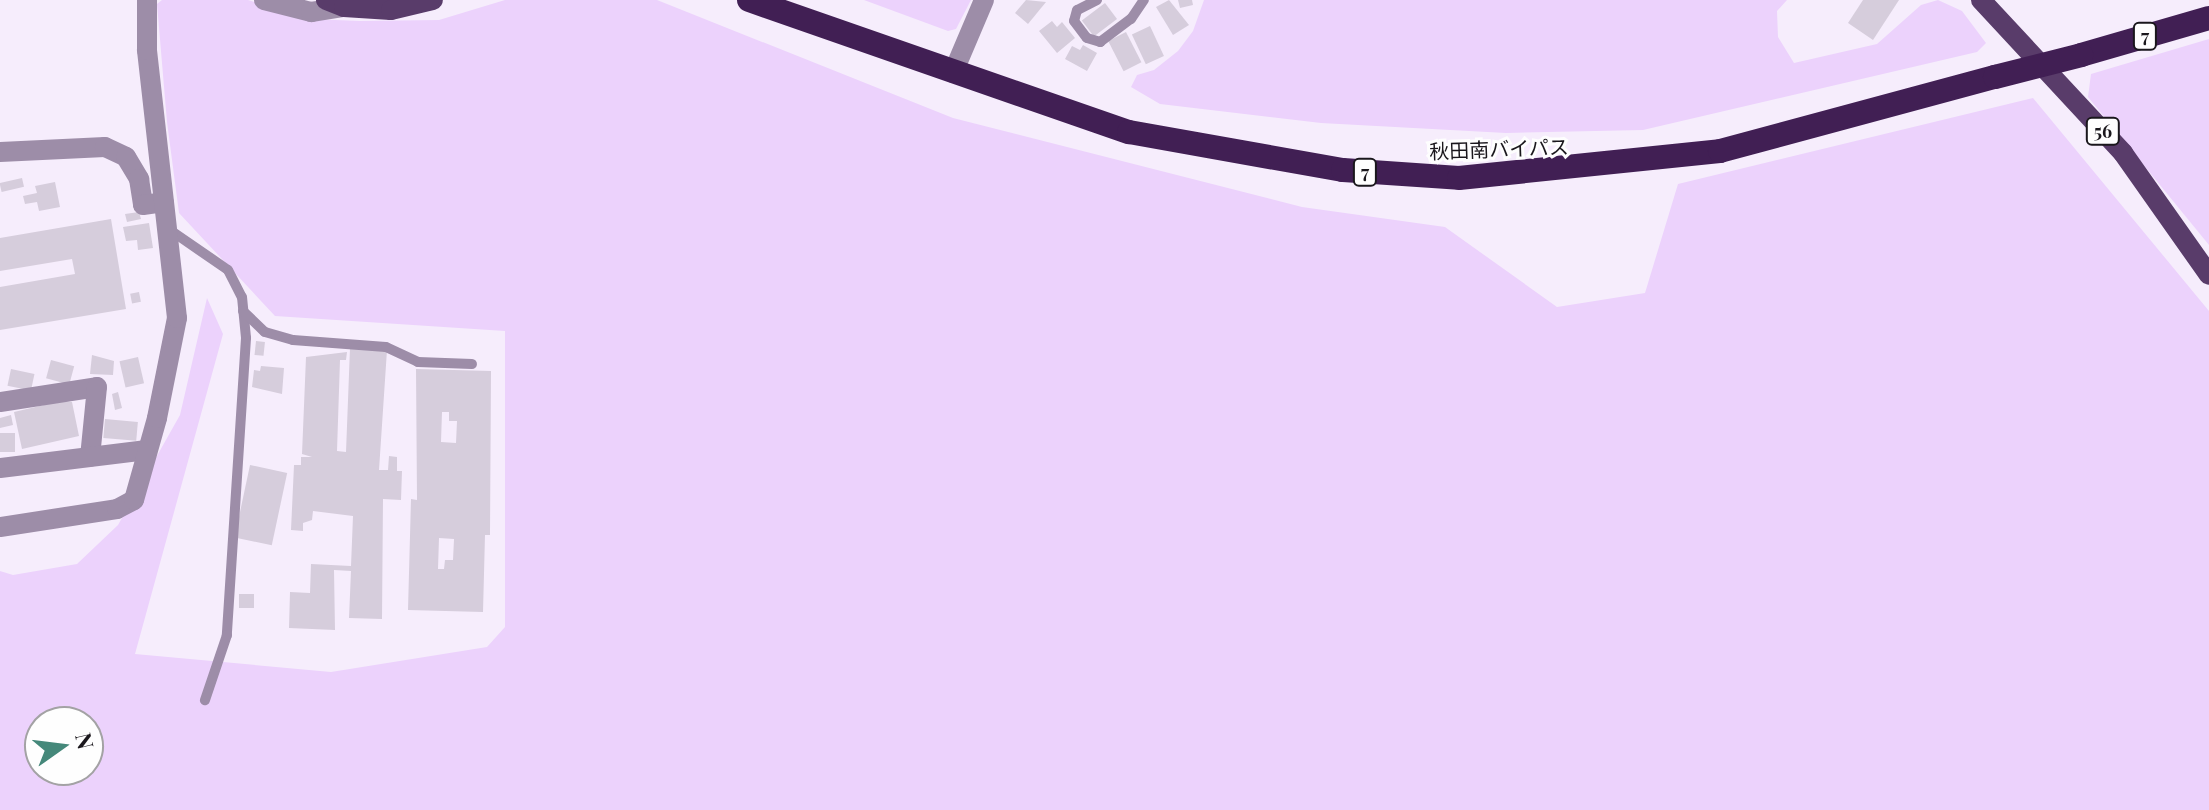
<!DOCTYPE html>
<html>
<head>
<meta charset="utf-8">
<style>
	body { margin:0 }
	#map { position:relative; width:2209px; height:810px; overflow:hidden; background:#f6edfc; font-family:"Playfair Display","Noto Sans JP",serif }
	div>[style] { position:absolute }
	.green>* { inset:0; background:#ecd2fc }
	.building>* { inset:0; background:#d6cddc; transform-origin:0 0 }
	.lane>* { height:10px; margin:-5px; padding:0 5px; transform-origin:5px; border-radius:5px; background:#9d8da8 }
	.street>* { height:20px; margin:-10px; padding:0 10px; transform-origin:10px; border-radius:10px; background:#9d8da8 }
	.primary>* { height:20px; margin:-10px; padding:0 10px; transform-origin:10px; border-radius:10px; background:#593c6a }
	.highway>* { height:24px; margin:-12px; padding:0 12px; transform-origin:12px; border-radius:12px; background:#411f54 }
	.highway-bridge>* { height:24px; margin:-12px; padding:0 12px; transform-origin:12px; border-radius:12px; background:#411f54 }
	span { translate:-50% -50%; white-space:nowrap; text-align:center; line-height:1.15; -webkit-text-stroke:6px #fefefe; paint-order:stroke }
	.shield-label span { padding:2px 6px; background:#fefefe; border:2px solid; border-radius:6px; -webkit-text-stroke-width:0 }
	.shield-label { font-size:18px; color:#1a171c; font-weight:700 }
	.street-label { font-size:20px; color:#1a171c }
	.north { position:absolute; left:24px; top:706px; width:80px; height:80px; box-sizing:border-box; background:#fefefe; border:2px solid #a3a2a4; border-radius:50%; rotate:76deg; font-size:22px; font-weight:700; line-height:32px; text-align:center; color:#1a171c }
	.north::after { content:''; display:block; margin:auto; width:28px; height:36px; background:#45887a; clip-path:polygon(50% 0,100% 100%,50% 72%,0 100%) }
</style>
</head>
<body>
<div id="map">
	<div class="green">
		<div style="clip-path:polygon(evenodd,162px 0,248px 0,311px 19px,360px 21px,439px 20px,505px 0,657px 0,953px 118px,1302px 207px,1445px 227px,1557px 307px,1645px 293px,1678px 184px,2033px 98px,2209px 311px,2209px 810px,0 810px,0 571px,13px 575px,77px 564px,118px 525px,180px 415px,207px 298px,223px 334px,135px 654px,331px 672px,487px 647px,505px 627px,505px 331px,275px 316px,179px 213px,167px 122px,157px 4px,162px 0,40px 722px,88px 722px,88px 770px,40px 770px,40px 722px)"></div>
		<div style="clip-path:polygon(864px 0,971px 0,956px 29px,948px 31px)"></div>
		<div style="clip-path:polygon(1204px 0,1787px 0,1777px 11px,1778px 37px,1794px 63px,1877px 44px,1921px 5px,1938px 0,1962px 11px,1986px 43px,1977px 52px,1643px 130px,1506px 133px,1321px 123px,1160px 104px,1131px 87px,1137px 75px,1154px 70px,1178px 51px,1193px 31px)"></div>
		<div style="clip-path:polygon(2209px 39px,2209px 245px,2088px 97px,2091px 74px)"></div>
	</div>
	<div class="building">
		<div style="clip-path:polygon(1026px 0,1046px 2px,1028px 24px,1015px 13px)"></div>
		<div style="clip-path:polygon(1169px 0,1189px 25px,1173px 35px,1156px 7px)"></div>
		<div style="clip-path:polygon(1178px 0,1192px 0,1193px 5px,1180px 8px)"></div>
		<div style="clip-path:polygon(1863px 0,1899px 0,1873px 40px,1848px 23px)"></div>
		<div style="left:1105px;top:3px;width:20px;height:29px;rotate:53deg"></div>
		<div style="clip-path:polygon(1052px 21px,1057px 27px,1062px 22px,1075px 38px,1057px 53px,1039px 31px)"></div>
		<div style="left:1150px;top:26px;width:33px;height:20px;rotate:65deg"></div>
		<div style="left:1126px;top:32px;width:34px;height:20px;rotate:63deg"></div>
		<div style="clip-path:polygon(1083px 45px,1097px 53px,1087px 71px,1065px 59px,1072px 46px,1080px 50px)"></div>
		<div style="left:22px;top:178px;width:9px;height:23px;rotate:77deg"></div>
		<div style="clip-path:polygon(55px 182px,60px 207px,39px 211px,37px 202px,25px 204px,23px 196px,37px 193px,35px 186px)"></div>
		<div style="clip-path:polygon(139px 212px,141px 219px,127px 222px,125px 214px)"></div>
		<div style="clip-path:polygon(111px 219px,126px 309px,0 330px,0 287px,75px 274px,72px 259px,0 271px,0 238px)"></div>
		<div style="clip-path:polygon(149px 223px,153px 248px,138px 250px,137px 240px,126px 241px,123px 227px)"></div>
		<div style="left:139px;top:292px;width:10px;height:9px;rotate:79deg"></div>
		<div style="left:256px;top:341px;width:9px;height:14px;rotate:6deg"></div>
		<div style="clip-path:polygon(350px 348px,387px 350px,379px 470px,388px 470px,389px 456px,397px 457px,397px 471px,402px 471px,401px 500px,383px 499px,382px 619px,349px 618px,351px 571px,334px 570px,335px 630px,289px 628px,290px 592px,310px 593px,311px 564px,351px 566px,353px 516px,313px 511px,312px 520px,303px 523px,303px 531px,291px 530px,294px 465px,301px 465px,301px 457px,312px 457px,302px 454px,306px 357px,347px 352px,346px 360px,340px 360px,337px 451px,346px 452px)"></div>
		<div style="clip-path:polygon(92px 355px,114px 361px,113px 375px,90px 374px)"></div>
		<div style="left:138px;top:357px;width:27px;height:19px;rotate:77deg"></div>
		<div style="left:51px;top:360px;width:24px;height:19px;rotate:15deg"></div>
		<div style="clip-path:polygon(261px 366px,284px 368px,282px 394px,252px 387px,254px 370px,260px 371px)"></div>
		<div style="left:11px;top:369px;width:24px;height:17px;rotate:12deg"></div>
		<div style="clip-path:polygon(evenodd,416px 369px,491px 371px,490px 535px,485px 535px,483px 612px,408px 610px,411px 499px,417px 500px,416px 369px,442px 412px,449px 412px,449px 421px,457px 421px,456px 443px,441px 442px,442px 412px,416px 369px,439px 538px,454px 539px,453px 560px,445px 560px,444px 569px,438px 569px,439px 538px)"></div>
		<div style="clip-path:polygon(118px 392px,122px 408px,115px 410px,112px 394px)"></div>
		<div style="clip-path:polygon(61px 401px,72px 402px,79px 436px,22px 449px,14px 412px)"></div>
		<div style="clip-path:polygon(11px 415px,13px 425px,0 428px,0 418px)"></div>
		<div style="left:105px;top:419px;width:33px;height:19px;rotate:5deg"></div>
		<div style="left:0;top:433px;width:15px;height:19px"></div>
		<div style="left:250px;top:465px;width:38px;height:74px;rotate:12deg"></div>
		<div style="left:239px;top:594px;width:15px;height:14px"></div>
	</div>
	<div class="lane">
		<div style="left:1097px;top:0;width:22px;rotate:153deg"></div>
		<div style="left:1077px;top:10px;width:11px;rotate:105deg"></div>
		<div style="left:1074px;top:21px;width:21px;rotate:53deg"></div>
		<div style="left:1087px;top:38px;width:14px;rotate:17deg"></div>
		<div style="left:1100px;top:42px;width:39px;rotate:-37deg"></div>
		<div style="left:1131px;top:19px;width:23px;rotate:-56deg"></div>
		<div style="left:170px;top:230px;width:70px;rotate:34.6deg"></div>
		<div style="left:228px;top:270px;width:30px;rotate:63deg"></div>
		<div style="left:242px;top:297px;width:41px;rotate:84.4deg"></div>
		<div style="left:246px;top:338px;width:298px;rotate:93.7deg"></div>
		<div style="left:227px;top:635px;width:69px;rotate:108.7deg"></div>
		<div style="left:243px;top:311px;width:30px;rotate:44deg"></div>
		<div style="left:265px;top:332px;width:29px;rotate:16deg"></div>
		<div style="left:293px;top:340px;width:93px;rotate:4.3deg"></div>
		<div style="left:386px;top:347px;width:35px;rotate:25deg"></div>
		<div style="left:418px;top:362px;width:54px;rotate:2.1deg"></div>
	</div>
	<div class="street">
		<div style="left:264px;top:0;width:49px;rotate:14.3deg"></div>
		<div style="left:311px;top:12px;width:33px;rotate:-9deg"></div>
		<div style="left:953px;top:73px;width:79px;rotate:-67deg"></div>
		<div style="left:0;top:152px;width:105px;rotate:-2.7deg"></div>
		<div style="left:105px;top:147px;width:23px;rotate:25deg"></div>
		<div style="left:126px;top:157px;width:26px;rotate:59deg"></div>
		<div style="left:139px;top:179px;width:26px;rotate:81deg"></div>
		<div style="left:143px;top:205px;width:21px;rotate:-8deg"></div>
		<div style="left:0;top:402px;width:98px;rotate:-8.8deg"></div>
		<div style="left:97px;top:387px;width:70px;rotate:95.7deg"></div>
		<div style="left:0;top:468px;width:148px;rotate:-7deg"></div>
		<div style="left:0;top:527px;width:118px;rotate:-8.7deg"></div>
		<div style="left:117px;top:509px;width:19px;rotate:-28deg"></div>
		<div style="left:134px;top:500px;width:85px;rotate:-74.3deg"></div>
		<div style="left:157px;top:418px;width:102px;rotate:-78.7deg"></div>
		<div style="left:177px;top:318px;width:270px;rotate:-96.4deg"></div>
		<div style="left:147px;top:50px;width:50px;rotate:-90deg"></div>
	</div>
	<div class="primary">
		<div style="left:326px;top:0;width:19px;rotate:21deg"></div>
		<div style="left:344px;top:7px;width:47px;rotate:3.7deg"></div>
		<div style="left:391px;top:10px;width:43px;rotate:-13.4deg"></div>
		<div style="left:1981px;top:0;width:209px;rotate:47.1deg"></div>
		<div style="left:2123px;top:153px;width:149px;rotate:54.8deg"></div>
	</div>
	<div class="highway">
		<div style="left:749px;top:0;width:402px;rotate:19.2deg"></div>
		<div style="left:1129px;top:132px;width:217px;rotate:10.1deg"></div>
		<div style="left:1343px;top:170px;width:116px;rotate:3.9deg"></div>
		<div style="left:1459px;top:178px;width:262px;rotate:-5.9deg"></div>
		<div style="left:1720px;top:151px;width:285px;rotate:-15.1deg"></div>
		<div style="left:2081px;top:55px;width:133px;rotate:-16.1deg"></div>
	</div>
	<div class="highway-bridge">
		<div style="left:1995px;top:77px;width:89px;rotate:-14.3deg"></div>
	</div>
	<div class="shield-label">
		<span style="left:2145px;top:36px">7</span>
		<span style="left:2103px;top:131px">56</span>
		<span style="left:1365px;top:172px">7</span>
	</div>
	<div class="street-label">
		<span style="left:1499px;top:148px;rotate:-2deg">秋田南バイパス</span>
	</div>
	<div class="north">N</div>
</div>
</body>
</html>
